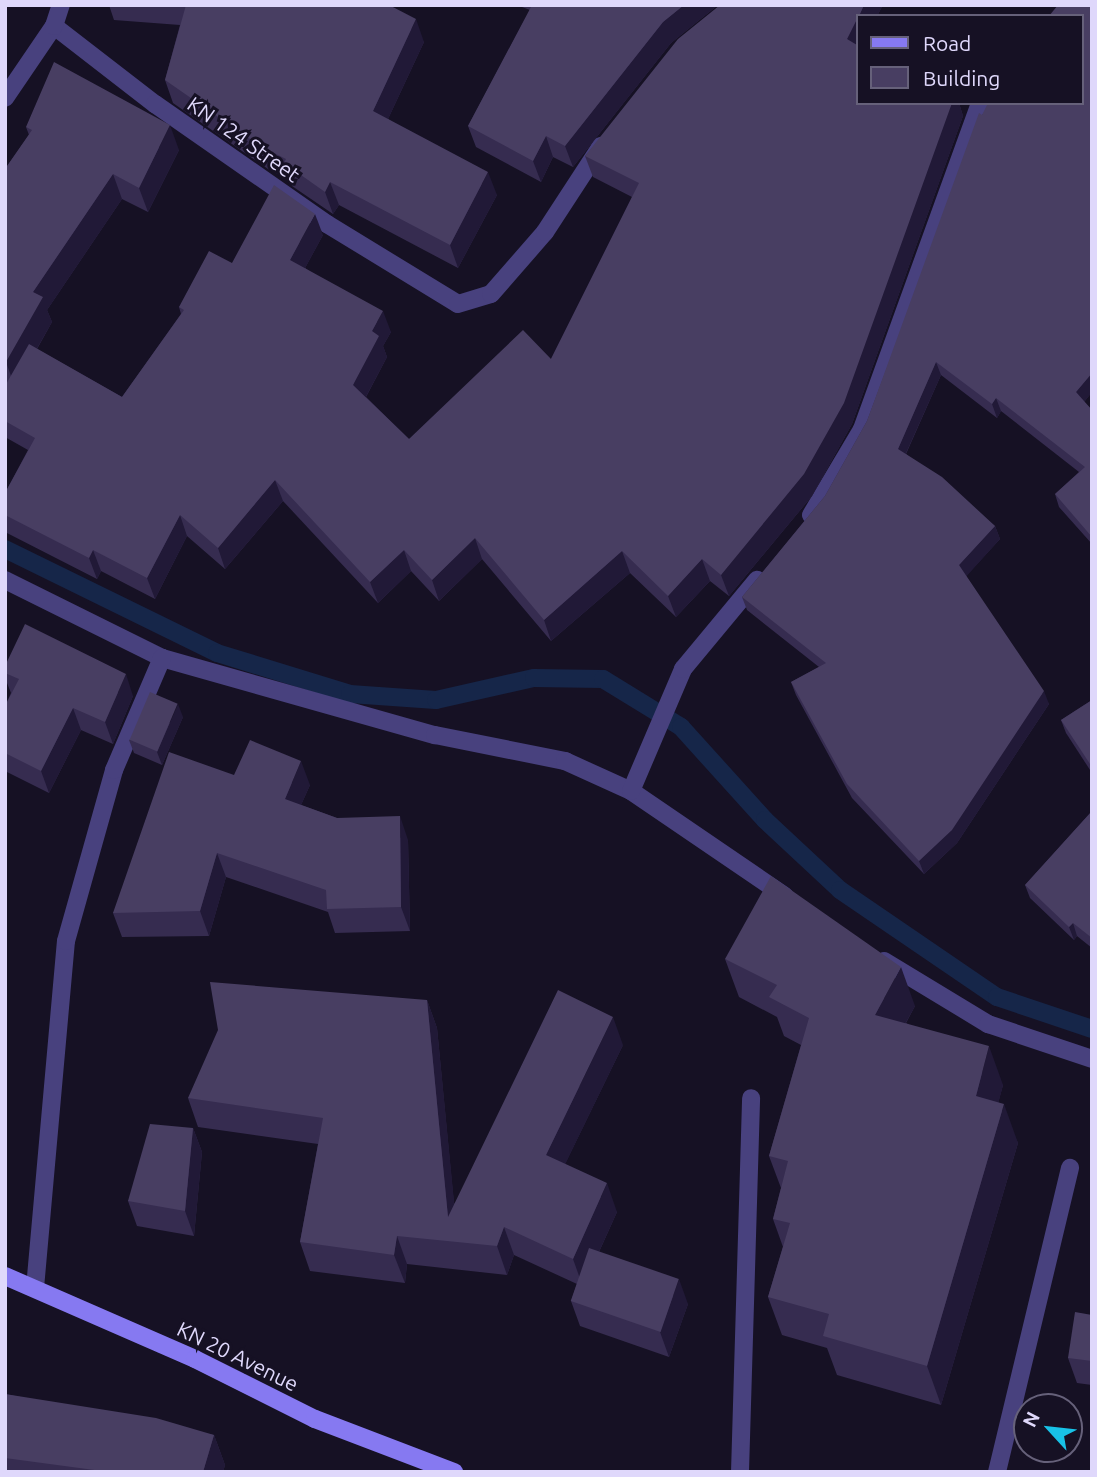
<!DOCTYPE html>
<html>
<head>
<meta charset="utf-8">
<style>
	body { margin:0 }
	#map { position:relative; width:1097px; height:1477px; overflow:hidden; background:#161124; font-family:Ubuntu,sans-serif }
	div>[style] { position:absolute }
	.stream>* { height:18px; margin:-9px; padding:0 9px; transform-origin:9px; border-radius:9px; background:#162649 }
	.service>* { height:18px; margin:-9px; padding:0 9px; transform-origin:9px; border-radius:9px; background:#48417e }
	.minor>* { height:18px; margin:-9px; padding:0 9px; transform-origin:9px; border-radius:9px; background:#48417e }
	.secondary>* { height:18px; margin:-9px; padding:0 9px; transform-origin:9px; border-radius:9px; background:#8679f1 }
	.wall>* { inset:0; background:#362c50 }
	.shaded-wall>* { inset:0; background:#211937 }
	.building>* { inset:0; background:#483e62; transform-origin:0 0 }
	span { translate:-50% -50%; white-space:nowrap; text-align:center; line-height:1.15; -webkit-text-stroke:6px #161124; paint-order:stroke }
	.street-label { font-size:21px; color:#dfd8fb }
	.frame { position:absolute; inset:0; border:7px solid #dfd8fb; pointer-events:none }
	.legend { position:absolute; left:856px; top:14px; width:228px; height:91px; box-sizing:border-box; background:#161124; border:2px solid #66617a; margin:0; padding:9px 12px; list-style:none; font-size:21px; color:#dfd8fb }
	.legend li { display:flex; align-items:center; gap:14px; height:35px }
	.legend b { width:35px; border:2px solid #66617a }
	.north { position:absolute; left:1013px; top:1393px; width:70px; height:70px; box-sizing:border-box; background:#161124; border:2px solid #66617a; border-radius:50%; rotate:297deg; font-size:19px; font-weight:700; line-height:28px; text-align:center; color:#dfd8fb }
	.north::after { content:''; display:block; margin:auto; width:24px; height:32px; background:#18c2e7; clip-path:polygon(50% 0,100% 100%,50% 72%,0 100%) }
</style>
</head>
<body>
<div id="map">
	<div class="stream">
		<div style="left:5px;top:549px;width:236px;rotate:26.1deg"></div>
		<div style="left:217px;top:653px;width:139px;rotate:17.1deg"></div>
		<div style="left:350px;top:694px;width:86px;rotate:4deg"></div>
		<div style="left:436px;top:700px;width:100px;rotate:-12.7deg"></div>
		<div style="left:534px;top:678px;width:69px;rotate:0.8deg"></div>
		<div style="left:603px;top:679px;width:92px;rotate:31.6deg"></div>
		<div style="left:681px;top:727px;width:125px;rotate:47.9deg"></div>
		<div style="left:765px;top:820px;width:103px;rotate:43deg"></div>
		<div style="left:840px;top:890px;width:190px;rotate:34.3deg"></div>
		<div style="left:997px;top:997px;width:100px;rotate:18.6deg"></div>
	</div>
	<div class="service">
		<div style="left:740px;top:1472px;width:374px;rotate:-88.3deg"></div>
		<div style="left:997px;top:1472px;width:313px;rotate:-76.5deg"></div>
	</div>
	<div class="minor">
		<div style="left:54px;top:26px;width:128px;rotate:37.7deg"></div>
		<div style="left:155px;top:104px;width:210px;rotate:34.9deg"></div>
		<div style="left:327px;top:224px;width:153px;rotate:31.4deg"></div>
		<div style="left:458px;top:304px;width:34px;rotate:-17deg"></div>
		<div style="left:491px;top:294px;width:82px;rotate:-48.9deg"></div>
		<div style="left:545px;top:232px;width:103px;rotate:-56.9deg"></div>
		<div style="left:5px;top:98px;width:87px;rotate:-55.8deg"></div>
		<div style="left:54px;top:26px;width:22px;rotate:-72deg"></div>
		<div style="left:811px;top:515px;width:100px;rotate:-59.3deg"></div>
		<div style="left:862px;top:429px;width:347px;rotate:-70.1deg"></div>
		<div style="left:5px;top:580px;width:175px;rotate:26.4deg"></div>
		<div style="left:162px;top:658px;width:284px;rotate:15.8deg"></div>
		<div style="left:435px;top:735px;width:133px;rotate:11.3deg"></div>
		<div style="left:565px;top:761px;width:72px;rotate:24.4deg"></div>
		<div style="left:631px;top:791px;width:186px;rotate:34.3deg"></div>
		<div style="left:631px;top:791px;width:133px;rotate:-66.9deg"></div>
		<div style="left:683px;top:669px;width:116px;rotate:-50.3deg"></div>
		<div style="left:884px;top:961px;width:122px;rotate:31.2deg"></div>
		<div style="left:988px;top:1024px;width:110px;rotate:18.6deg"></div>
		<div style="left:35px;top:1288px;width:348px;rotate:-84.9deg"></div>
		<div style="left:66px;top:941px;width:178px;rotate:-74.3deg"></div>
		<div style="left:114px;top:770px;width:122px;rotate:-66.8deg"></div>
	</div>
	<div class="secondary">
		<div style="left:5px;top:1276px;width:207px;rotate:23.6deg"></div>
		<div style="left:195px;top:1359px;width:134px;rotate:26.6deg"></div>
		<div style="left:315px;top:1419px;width:149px;rotate:20.9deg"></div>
	</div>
	<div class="wall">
		<div style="clip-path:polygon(109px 5px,389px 5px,424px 42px,388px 119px,497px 195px,458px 268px,339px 205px,333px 214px,292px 186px,290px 180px,268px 169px,173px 103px,165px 80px,180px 25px,114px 20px)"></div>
		<div style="clip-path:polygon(522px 5px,718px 5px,671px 43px,573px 167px,553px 157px,541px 182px,476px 147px,468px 126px,530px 10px,522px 7px)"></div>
		<div style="clip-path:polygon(720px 5px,883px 5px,877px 16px,857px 16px,857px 103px,959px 103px,963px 116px,852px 424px,812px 496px,729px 596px,710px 581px,676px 617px,630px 573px,551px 641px,482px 559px,439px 601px,411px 571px,378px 603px,283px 501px,225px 569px,187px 536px,155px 599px,101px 571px,97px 579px,5px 532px,5px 493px,28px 450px,5px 437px,5px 386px,7px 382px,5px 381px,5px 169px,29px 135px,26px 127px,179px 150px,148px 212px,122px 199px,47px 310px,52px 322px,37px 349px,122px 397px,181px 314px,179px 307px,232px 263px,323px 235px,305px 268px,391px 332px,383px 346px,387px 357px,366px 397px,409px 439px,551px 359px,632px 197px,593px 177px,585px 156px)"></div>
		<div style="clip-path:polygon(1092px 5px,1092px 392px,1084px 402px,1092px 410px,1092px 544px,1059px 507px,1055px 494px,1079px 472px,1001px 411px,997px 418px,941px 375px,906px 454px,995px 526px,1000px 539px,966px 576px,1049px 704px,957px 843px,924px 874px,852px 798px,796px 695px,791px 682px,819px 667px,747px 610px,742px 597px,825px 496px,867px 421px,982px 115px)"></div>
		<div style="clip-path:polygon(5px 666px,133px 696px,113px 744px,81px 730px,49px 793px,5px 771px,5px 706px,11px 693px,5px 678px)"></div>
		<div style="clip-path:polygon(1092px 700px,1092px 773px,1066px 733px,1061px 720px)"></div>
		<div style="clip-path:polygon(183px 717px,162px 765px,134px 753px,129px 740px)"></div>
		<div style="clip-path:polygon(234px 775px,310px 785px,301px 805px,337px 818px,408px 840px,410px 931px,335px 933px,328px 912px,226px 877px,209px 936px,122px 937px,113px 913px)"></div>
		<div style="clip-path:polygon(1092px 811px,1092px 948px,1077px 936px,1074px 940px,1030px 898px,1025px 885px)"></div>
		<div style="clip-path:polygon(725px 959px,915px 1006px,906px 1023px,1003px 1085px,998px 1103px,1018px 1143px,941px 1405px,837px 1375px,827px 1348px,782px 1335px,768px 1297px,783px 1247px,773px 1219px,781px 1188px,769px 1156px,801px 1045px,784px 1036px,777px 1017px,739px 997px)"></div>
		<div style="clip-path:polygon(427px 1000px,437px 1028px,454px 1204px,623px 1045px,565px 1164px,617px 1212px,599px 1252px,688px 1304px,669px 1357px,580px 1326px,571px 1301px,577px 1284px,514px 1255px,507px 1275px,407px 1264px,405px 1283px,310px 1271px,300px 1242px,318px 1144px,198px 1127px,188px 1098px)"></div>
		<div style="clip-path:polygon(193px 1128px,202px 1152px,194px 1236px,137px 1226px,128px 1201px)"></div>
		<div style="clip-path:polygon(1092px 1315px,1092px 1385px,1077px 1383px,1068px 1358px)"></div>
		<div style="clip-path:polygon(5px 1394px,214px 1435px,225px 1465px,223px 1472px,5px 1472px)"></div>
	</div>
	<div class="shaded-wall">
		<div style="clip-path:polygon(684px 5px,718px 5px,671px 43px,573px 167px,565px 146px,663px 22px)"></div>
		<div style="clip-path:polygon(864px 5px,883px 5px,877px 16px,859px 16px)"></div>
		<div style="clip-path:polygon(416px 19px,424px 42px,381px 134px,373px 111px)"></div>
		<div style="clip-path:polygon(857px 19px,857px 55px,847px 39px)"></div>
		<div style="clip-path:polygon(952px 103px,959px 103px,963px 116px,852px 424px,812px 496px,729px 596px,721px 575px)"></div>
		<div style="clip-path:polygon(170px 125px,179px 150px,148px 212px,139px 188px)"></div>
		<div style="clip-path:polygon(546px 136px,553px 157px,541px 182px,533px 161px)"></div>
		<div style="clip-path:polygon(488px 172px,497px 195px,458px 268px,450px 245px)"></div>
		<div style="clip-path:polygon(113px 174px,122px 199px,47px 310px,52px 322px,15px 387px,6px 362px,33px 292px)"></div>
		<div style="clip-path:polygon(330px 182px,339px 205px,333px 214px,325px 192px)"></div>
		<div style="clip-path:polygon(315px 214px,323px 235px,298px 281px,290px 260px)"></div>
		<div style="clip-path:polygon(383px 311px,391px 332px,383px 346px,387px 357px,361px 406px,353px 385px,372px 331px)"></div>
		<div style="clip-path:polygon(936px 362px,941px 375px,902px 462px,898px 449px)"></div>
		<div style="clip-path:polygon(1092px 373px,1092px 392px,1081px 406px,1076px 392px)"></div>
		<div style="clip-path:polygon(996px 398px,1001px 411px,997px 418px,992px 404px)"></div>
		<div style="clip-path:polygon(275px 480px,283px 501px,225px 569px,218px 548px)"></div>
		<div style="clip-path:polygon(180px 515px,187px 536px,155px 599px,147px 578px)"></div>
		<div style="clip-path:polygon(995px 526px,1000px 539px,964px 579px,959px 565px)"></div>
		<div style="clip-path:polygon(475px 538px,482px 559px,439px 601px,432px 580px)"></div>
		<div style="clip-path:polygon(93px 550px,101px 571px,97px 579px,89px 558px)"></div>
		<div style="clip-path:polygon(404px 550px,411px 571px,378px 603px,370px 582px)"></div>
		<div style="clip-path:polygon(622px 551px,630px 573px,551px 641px,544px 620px)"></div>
		<div style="clip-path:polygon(702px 559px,710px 581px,676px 617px,668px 596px)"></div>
		<div style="clip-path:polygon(126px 674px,133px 696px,113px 744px,105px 722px)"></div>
		<div style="clip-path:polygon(1044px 691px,1049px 704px,957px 843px,924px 874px,919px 861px)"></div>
		<div style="clip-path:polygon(178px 704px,183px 717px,162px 765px,157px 752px)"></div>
		<div style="clip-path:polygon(73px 708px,81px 730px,49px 793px,41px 771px)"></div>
		<div style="clip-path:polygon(301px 761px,310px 785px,293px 823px,285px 799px)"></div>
		<div style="clip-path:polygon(400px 816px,408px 840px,410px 931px,401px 907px)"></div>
		<div style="clip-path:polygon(217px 853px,226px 877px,209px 936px,200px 911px)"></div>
		<div style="clip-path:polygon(1073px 923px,1077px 936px,1074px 940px,1069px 927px)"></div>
		<div style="clip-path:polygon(901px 967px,915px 1006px,889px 1053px,875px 1015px)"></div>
		<div style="clip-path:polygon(427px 1000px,437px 1028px,458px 1242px,448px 1217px)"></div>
		<div style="clip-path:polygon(613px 1017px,623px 1045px,556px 1183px,546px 1155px)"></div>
		<div style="clip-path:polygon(989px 1046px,1003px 1085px,990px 1135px,976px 1096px)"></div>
		<div style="clip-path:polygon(1004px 1104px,1018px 1143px,941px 1405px,927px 1366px)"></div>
		<div style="clip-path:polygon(193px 1128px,202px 1152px,194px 1236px,185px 1211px)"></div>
		<div style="clip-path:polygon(607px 1183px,617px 1212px,583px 1287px,573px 1259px)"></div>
		<div style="clip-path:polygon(504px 1227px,514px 1255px,507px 1275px,497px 1246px)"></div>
		<div style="clip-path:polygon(397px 1236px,407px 1264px,405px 1283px,394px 1255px)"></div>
		<div style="clip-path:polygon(679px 1279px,688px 1304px,669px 1357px,660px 1332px)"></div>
		<div style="clip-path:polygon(214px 1435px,225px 1465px,223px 1472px,203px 1472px)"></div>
	</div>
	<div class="building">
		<div style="clip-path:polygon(186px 5px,389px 5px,416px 19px,373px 111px,488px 172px,450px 245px,330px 182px,325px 192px,284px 163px,286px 159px,260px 146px,165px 80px)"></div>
		<div style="clip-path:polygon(532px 5px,684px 5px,663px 22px,565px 146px,546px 136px,533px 161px,468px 126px)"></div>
		<div style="clip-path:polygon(720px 5px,864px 5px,859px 16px,857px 16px,857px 19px,847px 39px,857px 45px,857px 103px,952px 103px,844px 403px,804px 474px,721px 575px,702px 559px,668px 596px,622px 551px,544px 620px,475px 538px,432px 580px,404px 550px,370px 582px,275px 480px,218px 548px,180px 515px,147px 578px,93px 550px,89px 558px,5px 515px,5px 493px,35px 438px,5px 421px,5px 386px,29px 344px,122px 397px,184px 310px,179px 307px,209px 251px,232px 263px,274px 185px,315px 214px,290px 260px,383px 311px,372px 331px,379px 336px,353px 385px,409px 439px,523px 330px,551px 359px,639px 183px,585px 156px,678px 39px)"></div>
		<div style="clip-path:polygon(1058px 5px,1092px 5px,1092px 373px,1076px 392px,1092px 410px,1092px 537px,1055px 494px,1085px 467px,996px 398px,992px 404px,936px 362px,898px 449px,942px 477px,995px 526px,959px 565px,1044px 691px,952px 830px,919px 861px,847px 784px,791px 682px,826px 663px,742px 597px,825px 496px,867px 421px,979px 113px,982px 115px,988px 103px,1081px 103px,1081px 16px,1049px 16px)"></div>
		<div style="clip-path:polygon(54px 62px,170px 125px,139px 188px,113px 174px,33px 292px,43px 297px,6px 362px,5px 361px,5px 169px,32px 130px,26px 127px)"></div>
		<div style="clip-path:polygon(25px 624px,126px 674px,105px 722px,73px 708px,41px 771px,5px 753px,5px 706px,19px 679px,5px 673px,5px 666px)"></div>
		<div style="left:150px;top:692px;width:30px;height:52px;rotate:23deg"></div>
		<div style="clip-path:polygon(1092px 700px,1092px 767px,1061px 720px)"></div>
		<div style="clip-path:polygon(250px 740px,301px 761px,285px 799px,337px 818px,400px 816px,401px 907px,327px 909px,326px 890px,217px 853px,200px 911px,113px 913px,169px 752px,234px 775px)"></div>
		<div style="clip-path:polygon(1092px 811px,1092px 938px,1073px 923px,1069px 927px,1025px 885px)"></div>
		<div style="clip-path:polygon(771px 876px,901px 967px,875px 1015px,989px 1046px,976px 1096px,1004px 1104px,927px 1366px,823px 1336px,829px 1314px,768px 1297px,790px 1223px,773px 1219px,788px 1161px,769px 1156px,809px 1018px,769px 997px,777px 985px,725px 959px)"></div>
		<div style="clip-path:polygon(210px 982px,427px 1000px,448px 1217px,558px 990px,613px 1017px,546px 1155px,607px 1183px,573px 1259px,504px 1227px,497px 1246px,397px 1236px,394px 1255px,300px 1242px,323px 1118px,188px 1098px,218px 1030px)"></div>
		<div style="clip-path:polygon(150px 1124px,193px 1128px,185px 1211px,128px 1201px)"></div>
		<div style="left:589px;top:1248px;width:95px;height:56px;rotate:19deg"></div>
		<div style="clip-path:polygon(1075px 1312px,1092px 1315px,1092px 1361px,1068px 1358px)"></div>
		<div style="clip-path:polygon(5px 1394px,156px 1418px,214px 1435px,203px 1472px,109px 1472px,5px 1458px)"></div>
	</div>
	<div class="street-label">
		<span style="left:244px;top:139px;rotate:35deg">KN 124 Street</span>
		<span style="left:238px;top:1356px;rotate:26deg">KN 20 Avenue</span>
	</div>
	<div class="frame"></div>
	<ul class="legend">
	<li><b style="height:9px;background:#8679f1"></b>Road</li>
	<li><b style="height:19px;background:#483e62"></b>Building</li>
	</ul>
	<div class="north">N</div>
</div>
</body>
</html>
